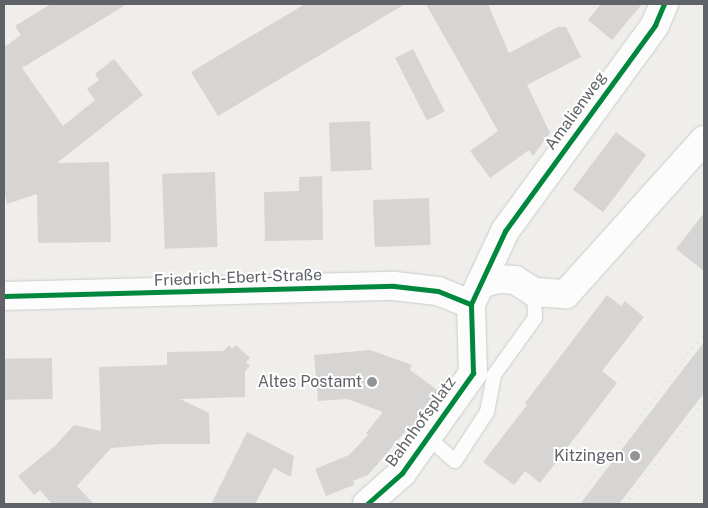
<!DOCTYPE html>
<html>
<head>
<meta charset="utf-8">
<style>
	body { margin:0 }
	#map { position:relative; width:708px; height:508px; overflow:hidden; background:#efeeea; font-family:"Public Sans",sans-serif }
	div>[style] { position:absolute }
	.building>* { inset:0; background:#d6d5d3; transform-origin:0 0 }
	.roads { filter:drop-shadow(0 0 1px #cbcccc) drop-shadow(0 0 1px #cbcccc) }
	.service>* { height:14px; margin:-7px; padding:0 7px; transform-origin:7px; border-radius:7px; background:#fdfcfc }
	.minor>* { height:28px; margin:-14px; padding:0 14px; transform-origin:14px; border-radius:14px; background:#fdfcfc }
	.tertiary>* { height:28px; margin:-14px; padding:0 14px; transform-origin:14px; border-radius:14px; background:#fdfcfc }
	.rail>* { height:4px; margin-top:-2px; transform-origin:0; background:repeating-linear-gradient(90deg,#e4e4e4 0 1px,transparent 0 7px) }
	.cycleway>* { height:5px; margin:-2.5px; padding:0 2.5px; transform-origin:2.5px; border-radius:2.5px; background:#00873e }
	.dots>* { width:14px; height:14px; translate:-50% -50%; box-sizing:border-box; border:2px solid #fff; border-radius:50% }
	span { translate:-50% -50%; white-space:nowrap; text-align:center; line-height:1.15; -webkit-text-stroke:4px #fff; paint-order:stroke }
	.street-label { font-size:16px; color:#5f6368 }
	.poi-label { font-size:16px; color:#5f6368 }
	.right { translate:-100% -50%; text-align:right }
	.frame { position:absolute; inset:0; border:5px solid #5f6368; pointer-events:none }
</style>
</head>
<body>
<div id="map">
	<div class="building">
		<div style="clip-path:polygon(51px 4px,127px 4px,22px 68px,63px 126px,95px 100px,87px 89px,99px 80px,95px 74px,114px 59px,143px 95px,57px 163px,109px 162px,111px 242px,38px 243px,37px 194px,7px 204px,4px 190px,4px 42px,6px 46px,21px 35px,15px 26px)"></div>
		<div style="clip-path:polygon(305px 4px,405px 4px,218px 116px,191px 72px)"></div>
		<div style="clip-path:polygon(426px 4px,488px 4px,509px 53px,558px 27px,566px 27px,581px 57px,527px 85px,550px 133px,533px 156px,529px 150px,490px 178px,470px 151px,498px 131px)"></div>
		<div style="clip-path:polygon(601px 4px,642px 4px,612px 40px,588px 20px)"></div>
		<div style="left:413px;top:49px;width:70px;height:20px;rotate:63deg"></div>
		<div style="left:370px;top:121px;width:49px;height:41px;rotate:88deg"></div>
		<div style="left:616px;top:132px;width:38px;height:72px;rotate:37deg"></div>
		<div style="left:215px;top:172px;width:75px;height:53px;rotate:88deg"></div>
		<div style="clip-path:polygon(322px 176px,323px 240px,265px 241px,264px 192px,299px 191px,299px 177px)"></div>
		<div style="left:429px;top:198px;width:47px;height:56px;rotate:88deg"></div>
		<div style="clip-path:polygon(704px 213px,704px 271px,676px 249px)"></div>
		<div style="clip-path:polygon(607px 295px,621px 306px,625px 301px,644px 317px,602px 371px,617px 383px,540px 483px,525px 471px,514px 485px,483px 462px,527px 405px,525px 403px)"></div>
		<div style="clip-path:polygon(704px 342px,704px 393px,619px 504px,580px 504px)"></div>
		<div style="clip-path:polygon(229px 345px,232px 349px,236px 345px,250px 358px,246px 362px,250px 366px,245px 371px,245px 397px,180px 399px,209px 413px,210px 444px,160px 444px,111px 448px,77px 486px,94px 504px,52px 504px,40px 490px,34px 495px,18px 476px,55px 446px,74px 425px,101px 431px,99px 367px,167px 365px,167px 352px,224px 351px)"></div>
		<div style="clip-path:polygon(370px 350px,412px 365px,410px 370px,440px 392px,413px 430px,409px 427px,368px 475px,353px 481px,354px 485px,326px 496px,315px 469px,349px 455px,368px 435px,366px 433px,383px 412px,347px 399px,318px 401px,314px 355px)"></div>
		<div style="left:52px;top:358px;width:41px;height:48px;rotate:89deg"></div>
		<div style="clip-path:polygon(247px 432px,294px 456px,291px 477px,274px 468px,255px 504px,211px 504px)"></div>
	</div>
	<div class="roads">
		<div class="service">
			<div style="left:428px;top:437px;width:36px;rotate:42deg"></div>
			<div style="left:455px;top:461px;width:59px;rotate:-56.9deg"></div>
			<div style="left:487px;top:412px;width:38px;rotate:-79deg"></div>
			<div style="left:494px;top:375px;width:70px;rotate:-54.3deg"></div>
			<div style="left:535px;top:318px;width:26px;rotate:-92deg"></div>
		</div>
		<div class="minor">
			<div style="left:480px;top:284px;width:19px;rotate:-16deg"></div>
			<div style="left:498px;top:279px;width:17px;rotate:3deg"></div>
			<div style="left:515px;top:280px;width:22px;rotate:32deg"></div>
			<div style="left:534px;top:292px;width:32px;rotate:4deg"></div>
			<div style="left:566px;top:294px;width:207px;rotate:-48.1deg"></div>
			<div style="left:4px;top:296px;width:390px;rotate:-1.5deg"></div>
			<div style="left:394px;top:286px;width:44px;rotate:6.5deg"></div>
			<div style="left:438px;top:291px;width:35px;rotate:22deg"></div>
		</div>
		<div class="tertiary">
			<div style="left:367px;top:504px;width:47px;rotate:-41.5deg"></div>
			<div style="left:402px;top:473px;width:123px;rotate:-54.6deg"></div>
			<div style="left:473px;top:373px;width:69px;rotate:-91.7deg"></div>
			<div style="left:471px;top:304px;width:81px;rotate:-65deg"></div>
			<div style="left:505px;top:231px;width:255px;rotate:-53.9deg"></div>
			<div style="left:655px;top:25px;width:23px;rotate:-67deg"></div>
		</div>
	</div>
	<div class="rail">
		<div style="left:573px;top:504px;width:215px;rotate:-52.5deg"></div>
		<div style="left:625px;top:504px;width:129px;rotate:-52.2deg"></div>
	</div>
	<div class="cycleway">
		<div style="left:4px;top:296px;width:390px;rotate:-1.5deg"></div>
		<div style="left:394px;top:286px;width:44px;rotate:6.5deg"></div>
		<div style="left:438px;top:291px;width:35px;rotate:22deg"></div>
		<div style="left:367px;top:504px;width:47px;rotate:-41.5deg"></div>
		<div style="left:402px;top:473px;width:123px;rotate:-54.6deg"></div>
		<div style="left:473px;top:373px;width:69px;rotate:-91.7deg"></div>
		<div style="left:471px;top:304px;width:81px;rotate:-65deg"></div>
		<div style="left:505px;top:231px;width:255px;rotate:-53.9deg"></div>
		<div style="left:655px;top:25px;width:23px;rotate:-67deg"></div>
	</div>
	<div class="dots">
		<div style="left:372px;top:382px;background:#919496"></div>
		<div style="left:635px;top:456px;background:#919496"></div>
	</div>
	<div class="street-label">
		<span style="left:576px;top:111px;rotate:-54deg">Amalienweg</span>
		<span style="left:238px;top:278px;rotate:-2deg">Friedrich-Ebert-Straße</span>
		<span style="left:421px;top:422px;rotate:-54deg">Bahnhofsplatz</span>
	</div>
	<div class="poi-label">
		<span class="right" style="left:362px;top:382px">Altes Postamt</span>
		<span class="right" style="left:624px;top:456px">Kitzingen</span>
	</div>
	<div class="frame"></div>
</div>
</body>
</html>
